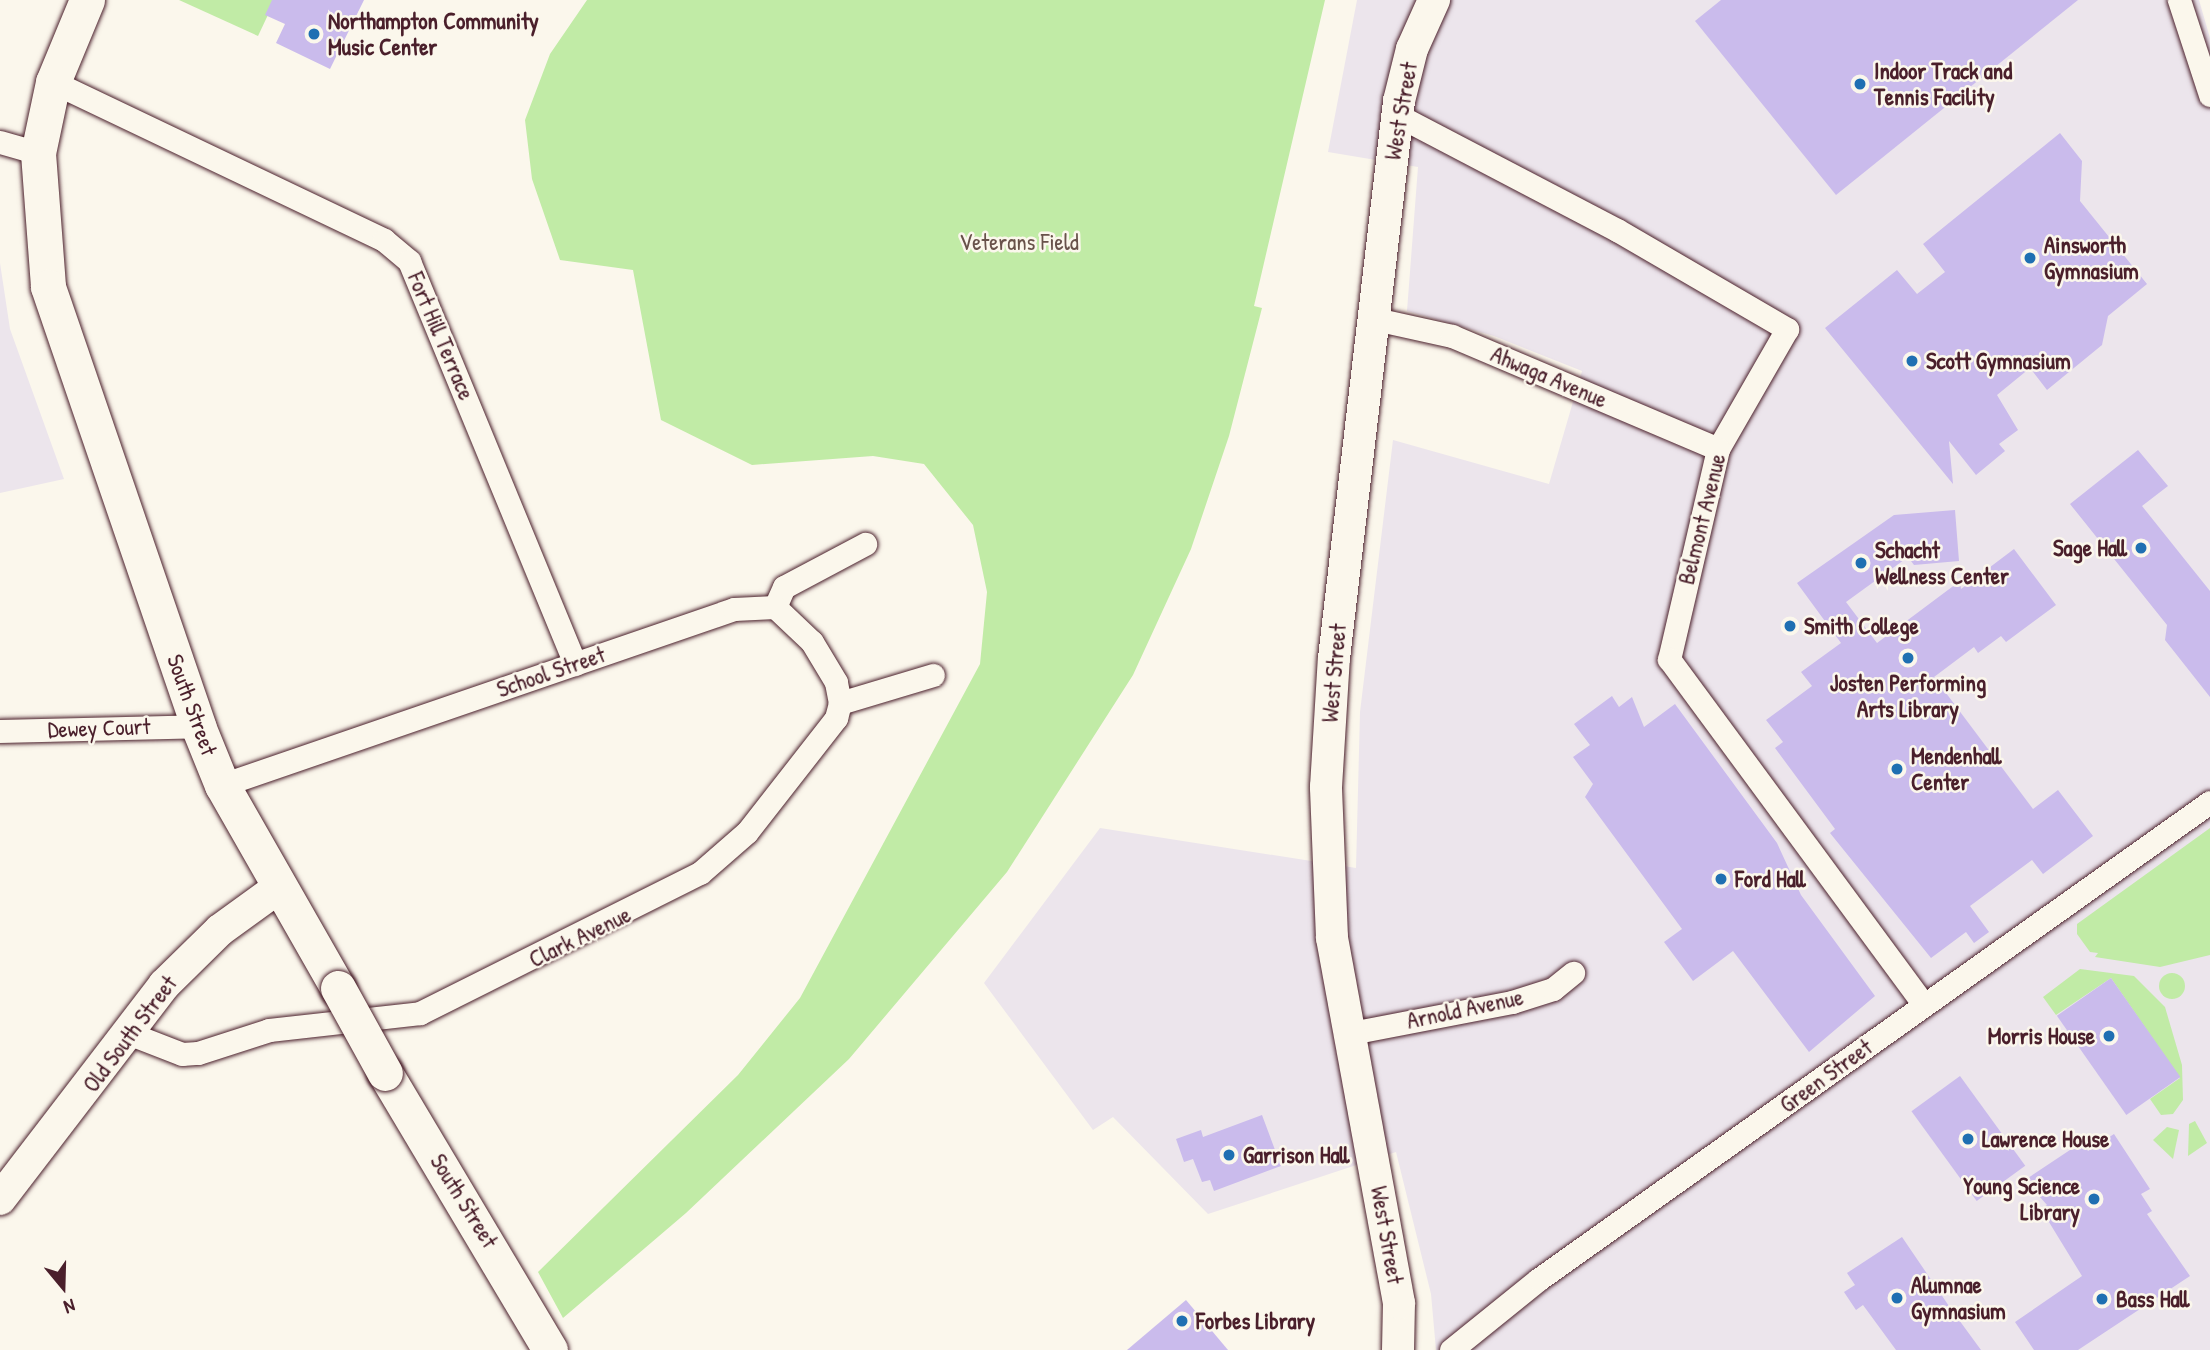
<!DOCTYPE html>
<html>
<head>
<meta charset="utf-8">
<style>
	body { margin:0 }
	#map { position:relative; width:2210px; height:1350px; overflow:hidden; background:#fbf7ec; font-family:"Patrick Hand",sans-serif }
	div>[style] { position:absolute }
	.built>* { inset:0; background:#ece5ec }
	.green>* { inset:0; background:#c1eba6 }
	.round { border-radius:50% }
	.building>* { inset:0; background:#cabbec; transform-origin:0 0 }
	.roads { filter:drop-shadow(0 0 2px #4a1f2b) drop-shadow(0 0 2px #4a1f2b) }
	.street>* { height:23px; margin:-11.5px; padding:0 11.5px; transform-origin:11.5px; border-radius:11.5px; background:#fbf7ec }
	.secondary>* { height:32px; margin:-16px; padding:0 16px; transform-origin:16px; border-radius:16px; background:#fbf7ec }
	.primary>* { height:35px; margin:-17.5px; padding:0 17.5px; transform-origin:17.5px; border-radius:17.5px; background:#fbf7ec }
	.bridges { filter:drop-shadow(0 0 2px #4a1f2b) drop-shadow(0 0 2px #4a1f2b) }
	.primary-bridge>* { height:35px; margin:-17.5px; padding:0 17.5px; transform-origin:17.5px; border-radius:17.5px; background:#fbf7ec }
	.dots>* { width:19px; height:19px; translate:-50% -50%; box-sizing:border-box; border:4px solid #fbf7ec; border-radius:50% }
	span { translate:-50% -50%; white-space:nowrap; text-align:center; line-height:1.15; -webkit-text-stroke:5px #fbf7ec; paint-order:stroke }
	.poi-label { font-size:23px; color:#4a1f2b; font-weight:700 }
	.left { translate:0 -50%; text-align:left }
	.right { translate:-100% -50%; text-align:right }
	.street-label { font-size:23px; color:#4a1f2b }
	.park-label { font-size:23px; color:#68524a }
	.north { position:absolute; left:28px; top:1252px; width:70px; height:70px; -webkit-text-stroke:5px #fbf7ec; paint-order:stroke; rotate:161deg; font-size:19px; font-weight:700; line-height:28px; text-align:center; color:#4a1f2b }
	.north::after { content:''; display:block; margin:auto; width:24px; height:32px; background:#4a1f2b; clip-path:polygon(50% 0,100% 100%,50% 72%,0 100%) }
</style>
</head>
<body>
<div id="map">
	<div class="built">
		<div style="clip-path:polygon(1357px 0,2199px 0,2210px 38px,2210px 1350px,1436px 1350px,1431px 1294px,1396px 1152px,1208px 1214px,1113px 1117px,1093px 1130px,984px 983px,1100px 828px,1356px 868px,1360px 712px,1393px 440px,1549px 484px,1582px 371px,1494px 336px,1407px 311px,1418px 167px,1328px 152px)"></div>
		<div style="clip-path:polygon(0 263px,10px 329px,64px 479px,0 493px)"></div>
	</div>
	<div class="green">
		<div style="clip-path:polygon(179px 0,275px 0,258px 36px)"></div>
		<div style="clip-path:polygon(587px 0,1325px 0,1254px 306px,1262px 308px,1229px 436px,1191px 549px,1133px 675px,1007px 872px,849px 1059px,686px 1213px,563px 1318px,538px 1272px,738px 1075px,800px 998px,980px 664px,987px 592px,973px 525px,924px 464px,873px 456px,752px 465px,661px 420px,633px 270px,560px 260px,532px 179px,525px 120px,550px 54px)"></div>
		<div style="clip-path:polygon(2210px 828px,2210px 955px,2160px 967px,2095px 957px,2098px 953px,2090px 952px,2077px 934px,2077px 924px)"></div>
		<div style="clip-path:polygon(2080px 969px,2134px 976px,2165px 1007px,2182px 1065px,2183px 1100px,2173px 1114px,2161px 1115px,2150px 1099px,2180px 1078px,2111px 978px,2056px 1015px,2043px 997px)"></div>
		<div class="round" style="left:2159px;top:973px;width:26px;height:26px"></div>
		<div style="clip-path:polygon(2195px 1121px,2207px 1143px,2188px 1156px,2189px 1124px)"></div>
		<div style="clip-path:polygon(2167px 1127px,2179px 1130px,2173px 1159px,2153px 1140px)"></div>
	</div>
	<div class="building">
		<div style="clip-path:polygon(272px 0,364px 0,330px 69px,276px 43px,285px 24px,265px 15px)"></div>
		<div style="clip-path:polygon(1721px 0,2078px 0,1836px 195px,1695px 21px)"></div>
		<div style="clip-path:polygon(2060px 133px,2082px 161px,2080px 201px,2147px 284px,2108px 316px,2102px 345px,2047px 390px,2030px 368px,1997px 395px,2018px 430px,1999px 444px,2005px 451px,1976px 475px,1949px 441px,1953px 484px,1825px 328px,1897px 270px,1917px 294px,1945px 272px,1923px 244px)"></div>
		<div style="clip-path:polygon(2138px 450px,2168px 486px,2142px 506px,2210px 591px,2210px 697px,2165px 640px,2167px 625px,2070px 504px)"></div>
		<div style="clip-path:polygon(1955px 510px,1959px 561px,1914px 565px,1908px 557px,1846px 602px,1877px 643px,1960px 581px,1961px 589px,2014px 549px,2056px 605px,2006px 642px,2001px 636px,1978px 653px,1974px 647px,1934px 677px,2033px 809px,2058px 790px,2093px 836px,2043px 874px,2032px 860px,1970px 906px,1989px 932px,1974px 943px,1966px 932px,1931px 958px,1830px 833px,1835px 829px,1775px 748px,1783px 742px,1766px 720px,1812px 686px,1801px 672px,1841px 643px,1797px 583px,1894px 515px)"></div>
		<div style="clip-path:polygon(1612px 696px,1619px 707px,1632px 697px,1644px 727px,1675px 704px,1777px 843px,1801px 895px,1875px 996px,1809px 1052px,1733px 951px,1693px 981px,1664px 942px,1682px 929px,1585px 797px,1593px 784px,1573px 757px,1590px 745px,1574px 724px)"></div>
		<div style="left:2111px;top:978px;width:121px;height:66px;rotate:55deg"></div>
		<div style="left:1960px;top:1076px;width:111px;height:60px;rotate:54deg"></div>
		<div style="clip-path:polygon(1262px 1115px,1281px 1166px,1214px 1191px,1210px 1180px,1202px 1182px,1193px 1159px,1184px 1162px,1176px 1139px,1201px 1130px,1203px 1137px)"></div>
		<div style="clip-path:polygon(2114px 1134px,2150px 1189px,2141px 1194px,2152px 1211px,2147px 1214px,2190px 1276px,2078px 1350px,2034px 1350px,2015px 1322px,2082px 1276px,2041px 1209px,2047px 1205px,2025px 1180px,2082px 1142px,2088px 1151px)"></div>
		<div style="clip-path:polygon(1902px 1237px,1951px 1309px,1981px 1350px,1896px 1350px,1863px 1305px,1856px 1310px,1844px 1292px,1855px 1285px,1847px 1273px)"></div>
		<div style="clip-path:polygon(1186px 1300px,1228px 1350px,1127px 1350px)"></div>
	</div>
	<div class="roads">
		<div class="street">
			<div style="left:2179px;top:0;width:100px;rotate:71.9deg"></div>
			<div style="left:53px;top:82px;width:367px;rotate:25.5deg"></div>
			<div style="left:384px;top:240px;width:33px;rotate:40deg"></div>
			<div style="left:409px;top:261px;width:436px;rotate:67.6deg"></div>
			<div style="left:1397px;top:115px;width:248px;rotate:27.6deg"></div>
			<div style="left:1617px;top:230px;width:197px;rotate:30.2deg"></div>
			<div style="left:1787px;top:329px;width:138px;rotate:119.9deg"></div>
			<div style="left:1718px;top:449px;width:216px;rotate:103.1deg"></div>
			<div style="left:1669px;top:659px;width:428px;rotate:53.6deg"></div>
			<div style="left:0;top:142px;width:40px;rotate:16deg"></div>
			<div style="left:1375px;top:319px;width:79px;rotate:12.4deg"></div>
			<div style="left:1452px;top:336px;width:289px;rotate:23deg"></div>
			<div style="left:840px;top:703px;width:97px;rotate:-16.8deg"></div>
			<div style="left:0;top:731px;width:198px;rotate:-1.4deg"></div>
			<div style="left:222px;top:785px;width:541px;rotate:-18.97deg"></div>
			<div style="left:734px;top:609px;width:41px;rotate:-2.8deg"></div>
			<div style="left:775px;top:607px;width:22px;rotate:-66deg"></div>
			<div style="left:784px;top:587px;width:92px;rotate:-28deg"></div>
			<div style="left:128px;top:1033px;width:58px;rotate:21.3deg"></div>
			<div style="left:182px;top:1054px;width:16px;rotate:-4deg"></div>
			<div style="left:198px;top:1053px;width:75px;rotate:-17.9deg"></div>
			<div style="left:269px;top:1030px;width:152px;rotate:-6.4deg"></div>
			<div style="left:420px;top:1013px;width:313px;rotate:-26.6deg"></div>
			<div style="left:700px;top:873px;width:62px;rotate:-41.1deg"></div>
			<div style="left:747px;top:832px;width:145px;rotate:-52deg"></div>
			<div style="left:836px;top:718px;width:16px;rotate:-75deg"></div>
			<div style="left:840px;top:703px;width:21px;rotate:-101deg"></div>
			<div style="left:836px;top:682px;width:47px;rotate:-121deg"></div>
			<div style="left:812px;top:642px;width:51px;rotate:-136.6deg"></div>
			<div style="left:1351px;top:1033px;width:164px;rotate:-10.9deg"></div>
			<div style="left:1512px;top:1002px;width:43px;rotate:-17.6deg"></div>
			<div style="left:1553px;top:989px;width:26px;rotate:-39deg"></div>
			<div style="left:1451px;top:1350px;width:113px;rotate:-38.9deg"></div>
			<div style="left:1539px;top:1279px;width:823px;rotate:-35.41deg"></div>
		</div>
		<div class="secondary">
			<div style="left:0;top:1199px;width:270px;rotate:-52.5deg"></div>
			<div style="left:164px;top:985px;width:78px;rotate:-44.5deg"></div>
			<div style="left:220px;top:930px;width:72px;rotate:-35.9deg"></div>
			<div style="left:1398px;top:1350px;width:47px;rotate:-88.8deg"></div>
			<div style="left:1399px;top:1303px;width:371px;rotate:-100.4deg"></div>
			<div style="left:1332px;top:938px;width:151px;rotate:-92.3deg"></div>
			<div style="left:1326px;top:787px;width:129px;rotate:-86.5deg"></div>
			<div style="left:1334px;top:658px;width:561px;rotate:-83.34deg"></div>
			<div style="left:1399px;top:101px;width:54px;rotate:-76deg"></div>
			<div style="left:1412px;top:49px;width:54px;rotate:-65.8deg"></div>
		</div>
		<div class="primary">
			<div style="left:87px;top:0;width:89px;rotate:112.5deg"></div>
			<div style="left:53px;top:82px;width:73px;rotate:101.9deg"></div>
			<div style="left:38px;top:153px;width:134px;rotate:85.7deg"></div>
			<div style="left:48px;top:287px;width:464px;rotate:71.1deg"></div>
			<div style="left:198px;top:726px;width:64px;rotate:67.9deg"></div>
			<div style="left:222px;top:785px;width:234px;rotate:60.3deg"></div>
			<div style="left:385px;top:1073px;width:322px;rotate:59.2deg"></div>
		</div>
	</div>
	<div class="bridges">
		<div class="primary-bridge">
			<div style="left:338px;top:988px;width:97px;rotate:61.1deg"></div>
		</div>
	</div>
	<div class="dots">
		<div style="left:314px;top:34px;background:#1f6fb2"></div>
		<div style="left:1860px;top:84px;background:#1f6fb2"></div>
		<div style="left:2030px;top:258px;background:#1f6fb2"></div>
		<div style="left:1912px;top:361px;background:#1f6fb2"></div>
		<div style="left:2141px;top:548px;background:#1f6fb2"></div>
		<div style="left:1861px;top:563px;background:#1f6fb2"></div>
		<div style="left:1790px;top:626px;background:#1f6fb2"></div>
		<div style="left:1908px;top:658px;background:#1f6fb2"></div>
		<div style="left:1897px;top:769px;background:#1f6fb2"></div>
		<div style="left:1721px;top:879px;background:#1f6fb2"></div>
		<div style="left:2109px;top:1036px;background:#1f6fb2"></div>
		<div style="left:1968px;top:1139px;background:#1f6fb2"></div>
		<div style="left:1229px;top:1155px;background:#1f6fb2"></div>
		<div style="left:2094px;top:1199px;background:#1f6fb2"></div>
		<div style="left:1897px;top:1298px;background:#1f6fb2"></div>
		<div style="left:2102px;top:1299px;background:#1f6fb2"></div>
		<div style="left:1182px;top:1321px;background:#1f6fb2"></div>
	</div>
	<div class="poi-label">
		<span class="left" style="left:328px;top:34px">Northampton Community<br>Music Center</span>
		<span class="left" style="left:1874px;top:84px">Indoor Track and<br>Tennis Facility</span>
		<span class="left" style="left:2044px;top:258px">Ainsworth<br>Gymnasium</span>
		<span class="left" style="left:1926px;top:361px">Scott Gymnasium</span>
		<span class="right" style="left:2127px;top:548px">Sage Hall</span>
		<span class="left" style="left:1875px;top:563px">Schacht<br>Wellness Center</span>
		<span class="left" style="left:1804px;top:626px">Smith College</span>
		<span style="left:1908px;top:696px">Josten Performing<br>Arts Library</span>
		<span class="left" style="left:1911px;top:769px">Mendenhall<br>Center</span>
		<span class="left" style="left:1735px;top:879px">Ford Hall</span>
		<span class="right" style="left:2095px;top:1036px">Morris House</span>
		<span class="left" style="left:1982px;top:1139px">Lawrence House</span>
		<span class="left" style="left:1243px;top:1155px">Garrison Hall</span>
		<span class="right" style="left:2080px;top:1199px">Young Science<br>Library</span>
		<span class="left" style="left:1911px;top:1298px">Alumnae<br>Gymnasium</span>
		<span class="left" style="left:2116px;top:1299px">Bass Hall</span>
		<span class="left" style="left:1196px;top:1321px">Forbes Library</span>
	</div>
	<div class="street-label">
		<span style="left:1401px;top:111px;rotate:-80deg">West Street</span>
		<span style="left:441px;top:336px;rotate:67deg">Fort Hill Terrace</span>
		<span style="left:1549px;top:377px;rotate:23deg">Ahwaga Avenue</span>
		<span style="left:1702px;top:519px;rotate:-76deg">Belmont Avenue</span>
		<span style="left:551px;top:672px;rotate:-19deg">School Street</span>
		<span style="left:1334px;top:673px;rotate:-85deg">West Street</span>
		<span style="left:192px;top:705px;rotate:70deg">South Street</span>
		<span style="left:99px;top:728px;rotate:-2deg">Dewey Court</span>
		<span style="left:580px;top:937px;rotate:-26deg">Clark Avenue</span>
		<span style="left:1465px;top:1009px;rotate:-12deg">Arnold Avenue</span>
		<span style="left:130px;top:1034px;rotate:-53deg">Old South Street</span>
		<span style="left:1826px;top:1076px;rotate:-36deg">Green Street</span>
		<span style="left:464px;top:1201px;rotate:58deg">South Street</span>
		<span style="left:1387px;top:1235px;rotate:80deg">West Street</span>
	</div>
	<div class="park-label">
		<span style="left:1019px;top:242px">Veterans Field</span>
	</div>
	<div class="north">N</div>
</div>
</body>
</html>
